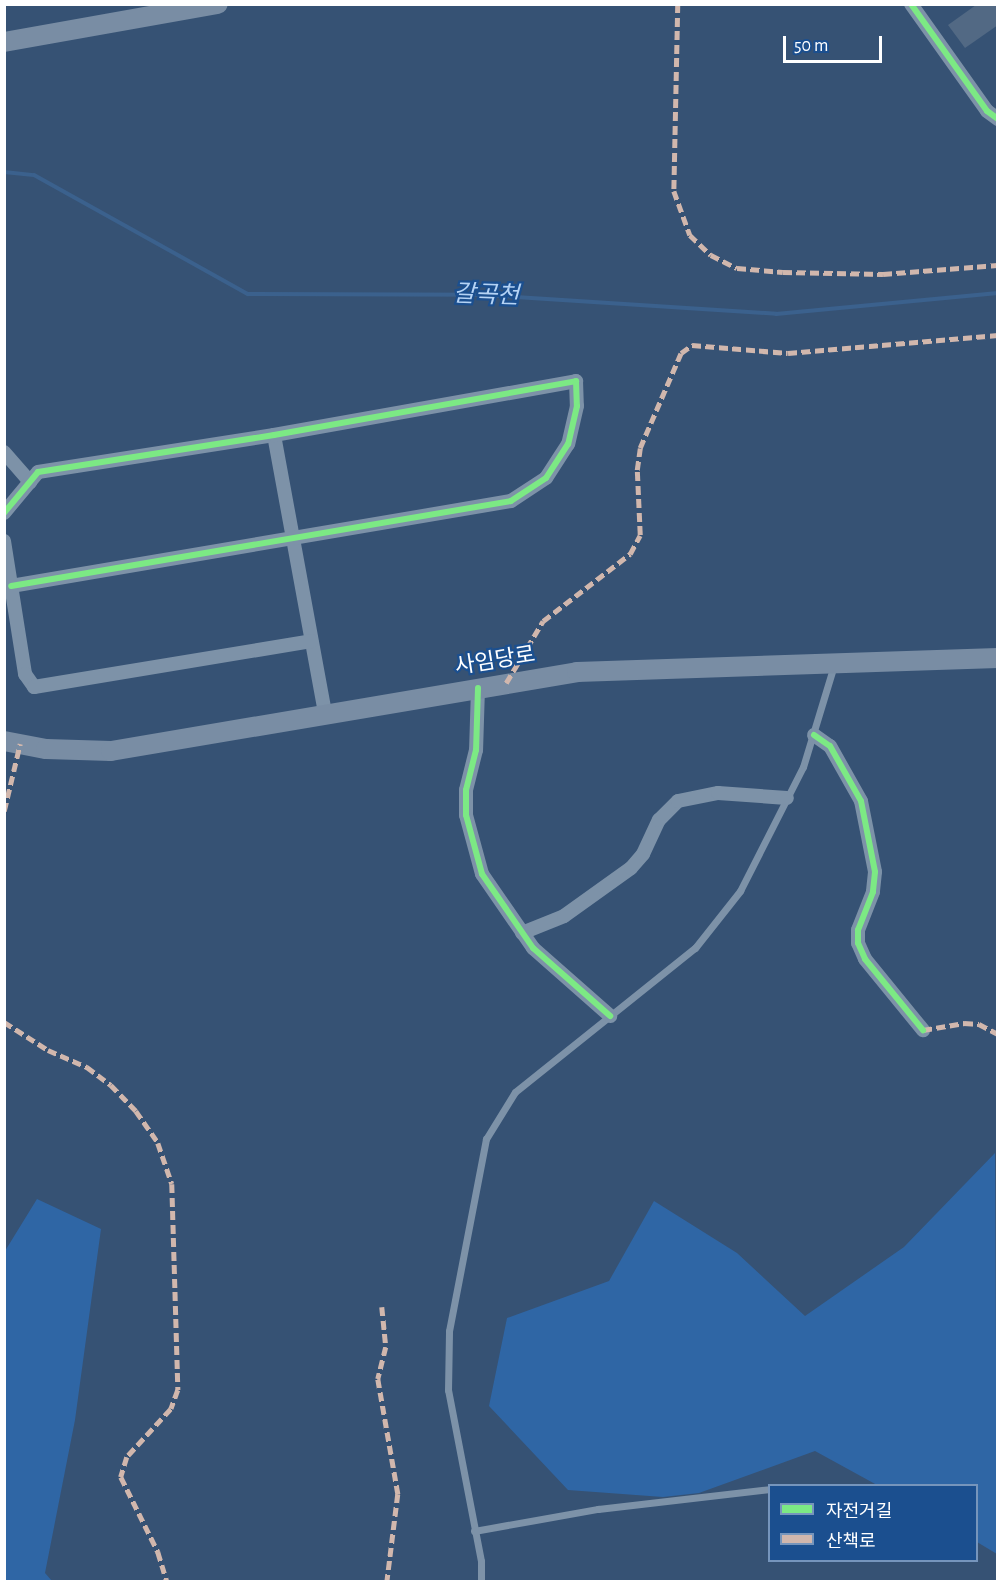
<!DOCTYPE html>
<html>
<head>
<meta charset="utf-8">
<style>
	body { margin:0 }
	#map { position:relative; width:1002px; height:1586px; overflow:hidden; background:#365274; font-family:"Alegreya Sans","Noto Sans KR",sans-serif }
	div>[style] { position:absolute }
	.green>* { inset:0; background:#2f66a5 }
	.stream>* { height:4px; margin:-2px; padding:0 2px; transform-origin:2px; border-radius:2px; background:#3b618d }
	.building>* { inset:0; background:#526984 }
	.service>* { height:7px; margin:-3.5px; padding:0 3.5px; transform-origin:3.5px; border-radius:3.5px; background:#7d92a8 }
	.minor>* { height:14px; margin:-7px; padding:0 7px; transform-origin:7px; border-radius:7px; background:#7d92a8 }
	.secondary>* { height:20px; margin:-10px; padding:0 10px; transform-origin:10px; border-radius:10px; background:#798da4 }
	.quiet>* { height:4.5px; margin-top:-2.25px; transform-origin:0; background:repeating-linear-gradient(90deg,#d1b7ad 0 9px,transparent 0 13.5px) }
	.cycleway>* { height:6px; margin:-3px; padding:0 3px; transform-origin:3px; border-radius:3px; background:#7ce984 }
	span { translate:-50% -50%; white-space:nowrap; text-align:center; line-height:1.15; -webkit-text-stroke:4.5px #1b4f8f; paint-order:stroke }
	.street-label { font-size:22px; color:#fff }
	.water-label { font-size:24px; color:#b5d3f5; font-style:italic }
	.frame { position:absolute; inset:0; border:6px solid #fff; pointer-events:none }
	.legend { position:absolute; left:768px; top:1484px; width:210px; height:78px; box-sizing:border-box; background:#1b4f8f; border:2px solid #7695bc; margin:0; padding:8px 10px; list-style:none; font-size:18px; color:#fff }
	.legend li { display:flex; align-items:center; gap:12px; height:30px }
	.legend b { width:30px; border:2px solid #7695bc }
	.scale { position:absolute; left:783px; top:36px; width:99px; height:27px; box-sizing:border-box; border:3px solid #fff; border-top:0; padding-left:8px; font-size:18px; line-height:21px; white-space:nowrap; color:#fff; -webkit-text-stroke:4px #1b4f8f; paint-order:stroke }
</style>
</head>
<body>
<div id="map">
	<div class="green">
		<div style="clip-path:polygon(995px 1153px,997px 1554px,977px 1542px,976px 1486px,877px 1485px,815px 1451px,699px 1493px,663px 1497px,568px 1490px,489px 1406px,507px 1318px,609px 1281px,654px 1201px,737px 1253px,805px 1316px,904px 1247px)"></div>
		<div style="clip-path:polygon(37px 1199px,101px 1229px,75px 1420px,45px 1573px,52px 1581px,5px 1581px,5px 1251px)"></div>
	</div>
	<div class="stream">
		<div style="left:4px;top:172px;width:30px;rotate:6deg"></div>
		<div style="left:34px;top:175px;width:245px;rotate:29.1deg"></div>
		<div style="left:248px;top:294px;width:238px;rotate:0.2deg"></div>
		<div style="left:486px;top:295px;width:291px;rotate:3.7deg"></div>
		<div style="left:776px;top:314px;width:223px;rotate:-5.4deg"></div>
	</div>
	<div class="building">
		<div style="clip-path:polygon(976px 5px,998px 5px,998px 25px,965px 48px,948px 25px)"></div>
	</div>
	<div class="service">
		<div style="left:474px;top:1531px;width:126px;rotate:-10.1deg"></div>
		<div style="left:598px;top:1509px;width:173px;rotate:-6.6deg"></div>
		<div style="left:481px;top:1582px;width:21px;rotate:-90deg"></div>
		<div style="left:481px;top:1561px;width:174px;rotate:-100.9deg"></div>
		<div style="left:448px;top:1390px;width:59px;rotate:-89deg"></div>
		<div style="left:449px;top:1331px;width:196px;rotate:-79.1deg"></div>
		<div style="left:486px;top:1139px;width:55px;rotate:-58.3deg"></div>
		<div style="left:515px;top:1092px;width:231px;rotate:-38.7deg"></div>
		<div style="left:695px;top:948px;width:73px;rotate:-51.7deg"></div>
		<div style="left:740px;top:891px;width:139px;rotate:-63.1deg"></div>
		<div style="left:803px;top:767px;width:107px;rotate:-73.1deg"></div>
	</div>
	<div class="minor">
		<div style="left:911px;top:4px;width:131px;rotate:54.6deg"></div>
		<div style="left:987px;top:111px;width:14px;rotate:36deg"></div>
		<div style="left:274px;top:435px;width:284px;rotate:79.6deg"></div>
		<div style="left:4px;top:452px;width:40px;rotate:49deg"></div>
		<div style="left:4px;top:513px;width:53px;rotate:-50.3deg"></div>
		<div style="left:38px;top:472px;width:239px;rotate:-8.9deg"></div>
		<div style="left:274px;top:435px;width:307px;rotate:-10.1deg"></div>
		<div style="left:576px;top:381px;width:25px;rotate:88deg"></div>
		<div style="left:577px;top:406px;width:39px;rotate:103deg"></div>
		<div style="left:568px;top:444px;width:40px;rotate:122.9deg"></div>
		<div style="left:546px;top:478px;width:42px;rotate:146.7deg"></div>
		<div style="left:511px;top:501px;width:507px;rotate:170.35deg"></div>
		<div style="left:4px;top:541px;width:135px;rotate:81deg"></div>
		<div style="left:25px;top:674px;width:16px;rotate:55deg"></div>
		<div style="left:34px;top:687px;width:281px;rotate:-9.4deg"></div>
		<div style="left:478px;top:688px;width:62px;rotate:91.8deg"></div>
		<div style="left:476px;top:750px;width:41px;rotate:104deg"></div>
		<div style="left:466px;top:790px;width:25px;rotate:90deg"></div>
		<div style="left:466px;top:815px;width:61px;rotate:74.8deg"></div>
		<div style="left:482px;top:874px;width:90px;rotate:55.4deg"></div>
		<div style="left:533px;top:948px;width:103px;rotate:41.4deg"></div>
		<div style="left:814px;top:735px;width:19px;rotate:35deg"></div>
		<div style="left:830px;top:746px;width:63px;rotate:60.6deg"></div>
		<div style="left:861px;top:801px;width:72px;rotate:78.8deg"></div>
		<div style="left:875px;top:872px;width:20px;rotate:96deg"></div>
		<div style="left:873px;top:892px;width:41px;rotate:111.5deg"></div>
		<div style="left:858px;top:930px;width:13px;rotate:90deg"></div>
		<div style="left:858px;top:943px;width:17px;rotate:66deg"></div>
		<div style="left:865px;top:959px;width:92px;rotate:50.8deg"></div>
		<div style="left:522px;top:933px;width:45px;rotate:-22deg"></div>
		<div style="left:564px;top:916px;width:82px;rotate:-35.6deg"></div>
		<div style="left:631px;top:868px;width:18px;rotate:-49deg"></div>
		<div style="left:643px;top:854px;width:38px;rotate:-65deg"></div>
		<div style="left:659px;top:820px;width:27px;rotate:-45deg"></div>
		<div style="left:678px;top:801px;width:41px;rotate:-11.3deg"></div>
		<div style="left:718px;top:793px;width:69px;rotate:4.1deg"></div>
	</div>
	<div class="secondary">
		<div style="left:4px;top:42px;width:217px;rotate:-10.1deg"></div>
		<div style="left:4px;top:741px;width:43px;rotate:10.8deg"></div>
		<div style="left:46px;top:749px;width:65px;rotate:1.8deg"></div>
		<div style="left:111px;top:751px;width:473px;rotate:-9.6deg"></div>
		<div style="left:577px;top:672px;width:421px;rotate:-1.9deg"></div>
	</div>
	<div class="quiet">
		<div style="left:678px;top:4px;width:187px;rotate:91.2deg"></div>
		<div style="left:674px;top:191px;width:47px;rotate:70deg"></div>
		<div style="left:690px;top:235px;width:29px;rotate:44deg"></div>
		<div style="left:711px;top:255px;width:29px;rotate:27deg"></div>
		<div style="left:737px;top:268px;width:46px;rotate:5deg"></div>
		<div style="left:783px;top:272px;width:100px;rotate:1.1deg"></div>
		<div style="left:883px;top:274px;width:115px;rotate:-4.5deg"></div>
		<div style="left:506px;top:683px;width:72px;rotate:-59.2deg"></div>
		<div style="left:543px;top:621px;width:110px;rotate:-37.6deg"></div>
		<div style="left:630px;top:554px;width:21px;rotate:-62deg"></div>
		<div style="left:640px;top:535px;width:65px;rotate:-92.6deg"></div>
		<div style="left:637px;top:470px;width:22px;rotate:-82deg"></div>
		<div style="left:640px;top:448px;width:103px;rotate:-66.7deg"></div>
		<div style="left:681px;top:353px;width:14px;rotate:-36deg"></div>
		<div style="left:692px;top:345px;width:96px;rotate:4.8deg"></div>
		<div style="left:788px;top:353px;width:211px;rotate:-4.9deg"></div>
		<div style="left:4px;top:811px;width:69px;rotate:-76.6deg"></div>
		<div style="left:4px;top:1022px;width:52px;rotate:32.5deg"></div>
		<div style="left:48px;top:1050px;width:43px;rotate:23.6deg"></div>
		<div style="left:87px;top:1067px;width:30px;rotate:37deg"></div>
		<div style="left:111px;top:1085px;width:36px;rotate:46deg"></div>
		<div style="left:136px;top:1111px;width:39px;rotate:55deg"></div>
		<div style="left:158px;top:1143px;width:43px;rotate:71.1deg"></div>
		<div style="left:172px;top:1184px;width:206px;rotate:88.3deg"></div>
		<div style="left:178px;top:1390px;width:20px;rotate:110deg"></div>
		<div style="left:171px;top:1409px;width:65px;rotate:132.5deg"></div>
		<div style="left:127px;top:1457px;width:21px;rotate:107deg"></div>
		<div style="left:121px;top:1477px;width:84px;rotate:63.7deg"></div>
		<div style="left:158px;top:1552px;width:31px;rotate:73deg"></div>
		<div style="left:923px;top:1030px;width:42px;rotate:-9.7deg"></div>
		<div style="left:964px;top:1023px;width:15px;rotate:4deg"></div>
		<div style="left:979px;top:1024px;width:21px;rotate:28deg"></div>
		<div style="left:382px;top:1307px;width:40px;rotate:84.3deg"></div>
		<div style="left:386px;top:1347px;width:33px;rotate:104deg"></div>
		<div style="left:378px;top:1379px;width:117px;rotate:80.1deg"></div>
		<div style="left:398px;top:1494px;width:89px;rotate:97.1deg"></div>
	</div>
	<div class="cycleway">
		<div style="left:911px;top:4px;width:131px;rotate:54.6deg"></div>
		<div style="left:987px;top:111px;width:14px;rotate:36deg"></div>
		<div style="left:4px;top:513px;width:53px;rotate:-50.3deg"></div>
		<div style="left:38px;top:472px;width:239px;rotate:-8.9deg"></div>
		<div style="left:274px;top:435px;width:307px;rotate:-10.1deg"></div>
		<div style="left:576px;top:381px;width:25px;rotate:88deg"></div>
		<div style="left:577px;top:406px;width:39px;rotate:103deg"></div>
		<div style="left:568px;top:444px;width:40px;rotate:122.9deg"></div>
		<div style="left:546px;top:478px;width:42px;rotate:146.7deg"></div>
		<div style="left:511px;top:501px;width:507px;rotate:170.35deg"></div>
		<div style="left:478px;top:688px;width:62px;rotate:91.8deg"></div>
		<div style="left:476px;top:750px;width:41px;rotate:104deg"></div>
		<div style="left:466px;top:790px;width:25px;rotate:90deg"></div>
		<div style="left:466px;top:815px;width:61px;rotate:74.8deg"></div>
		<div style="left:482px;top:874px;width:90px;rotate:55.4deg"></div>
		<div style="left:533px;top:948px;width:103px;rotate:41.4deg"></div>
		<div style="left:814px;top:735px;width:19px;rotate:35deg"></div>
		<div style="left:830px;top:746px;width:63px;rotate:60.6deg"></div>
		<div style="left:861px;top:801px;width:72px;rotate:78.8deg"></div>
		<div style="left:875px;top:872px;width:20px;rotate:96deg"></div>
		<div style="left:873px;top:892px;width:41px;rotate:111.5deg"></div>
		<div style="left:858px;top:930px;width:13px;rotate:90deg"></div>
		<div style="left:858px;top:943px;width:17px;rotate:66deg"></div>
		<div style="left:865px;top:959px;width:92px;rotate:50.8deg"></div>
	</div>
	<div class="street-label">
		<span style="left:495px;top:661px;rotate:-9deg">사임당로</span>
	</div>
	<div class="water-label">
		<span style="left:486px;top:296px;rotate:2deg">갈곡천</span>
	</div>
	<div class="frame"></div>
	<ul class="legend">
	<li><b style="height:8px;background:#7ce984"></b>자전거길</li>
	<li><b style="height:8px;background:#d1b7ad"></b>산책로</li>
	</ul>
	<div class="scale">50 m</div>
</div>
</body>
</html>
